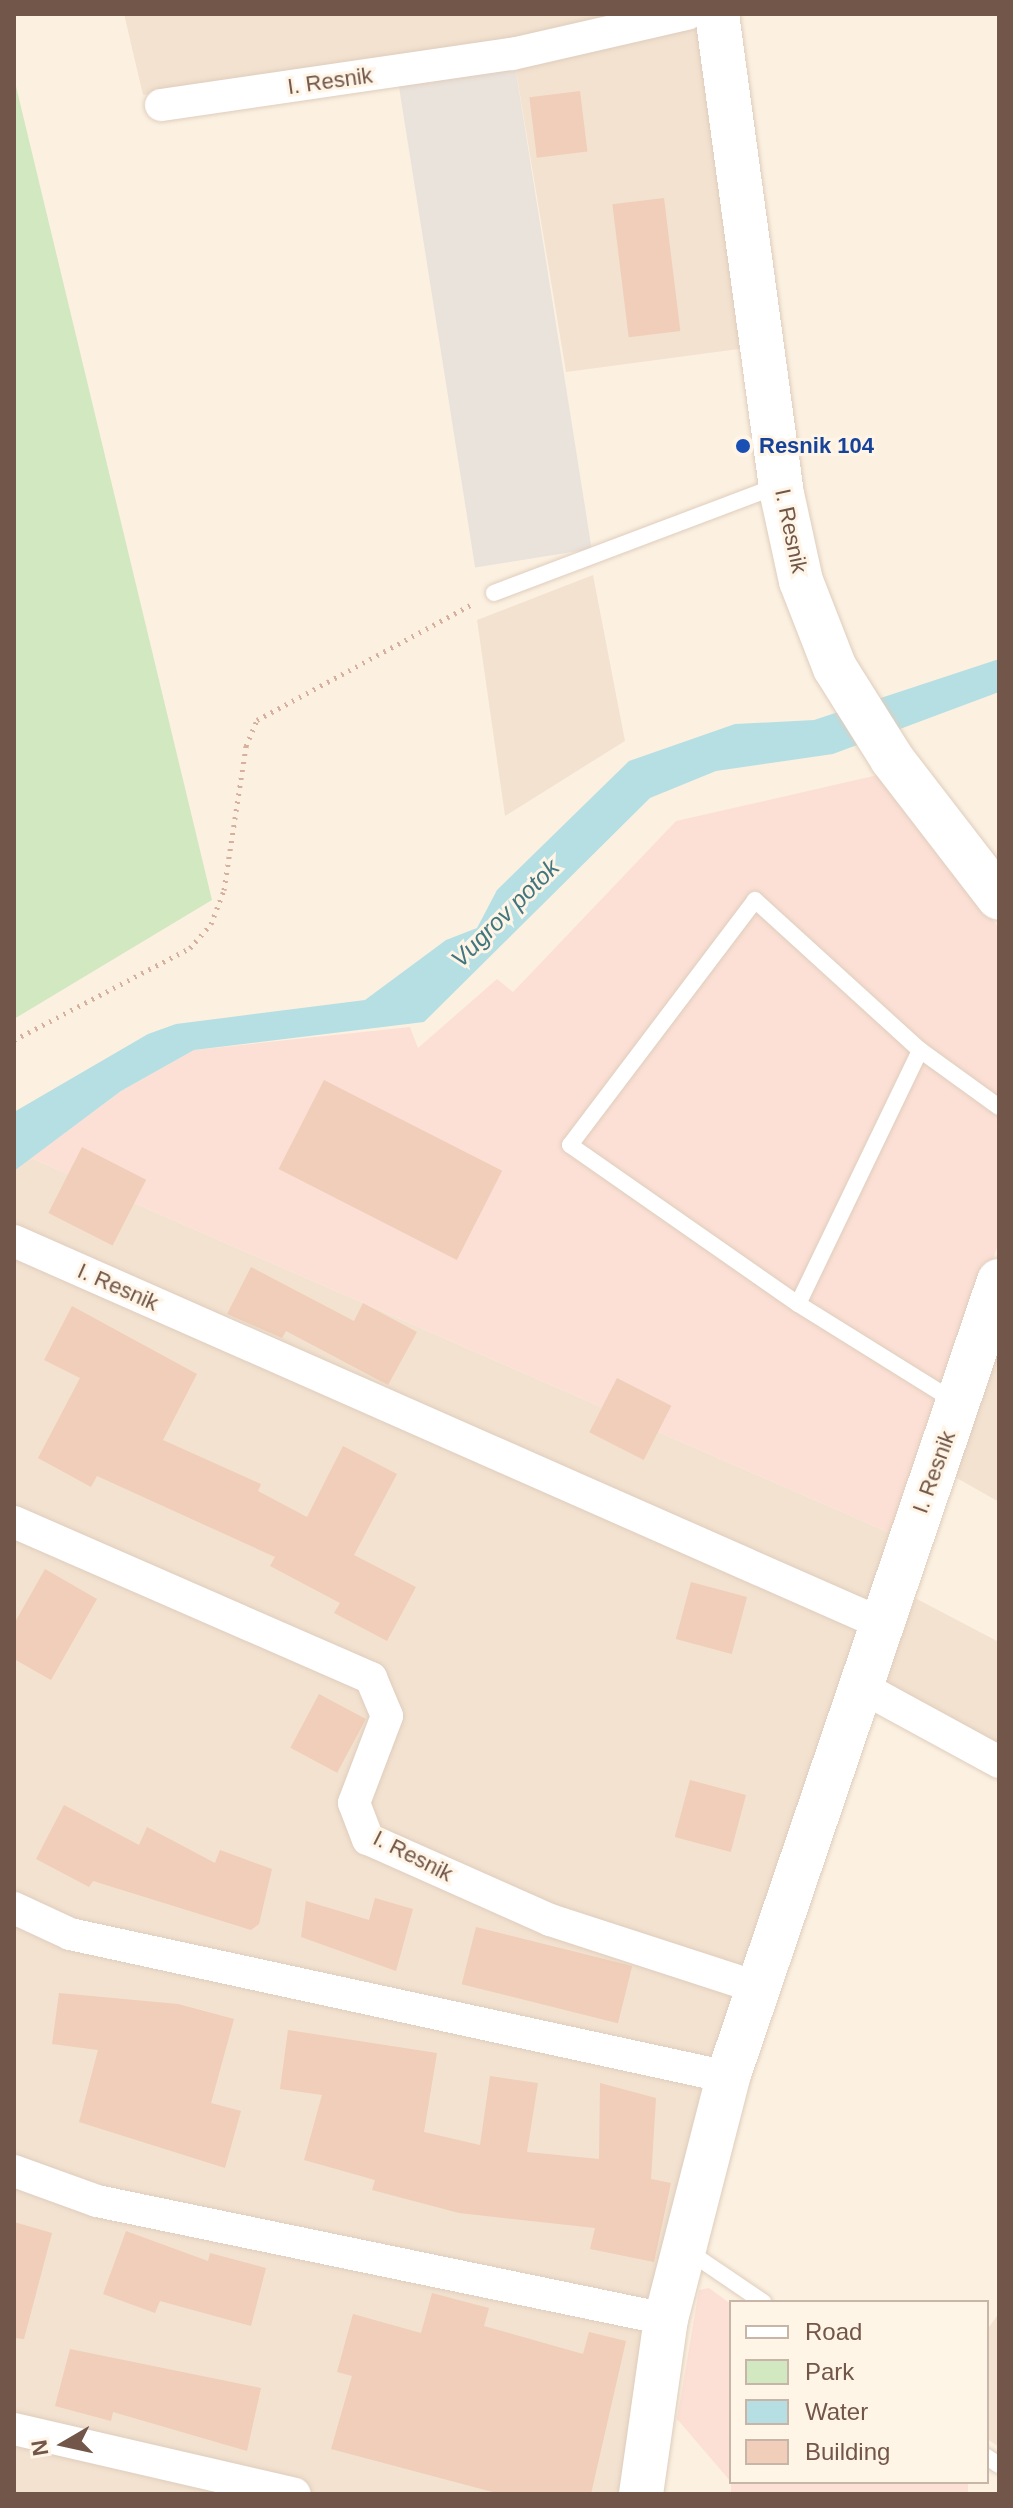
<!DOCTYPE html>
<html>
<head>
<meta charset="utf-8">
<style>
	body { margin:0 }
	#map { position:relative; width:1013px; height:2508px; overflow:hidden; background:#fcf1e1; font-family:Arial,sans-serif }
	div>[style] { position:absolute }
	.residential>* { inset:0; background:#f3e2d0 }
	.commercial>* { inset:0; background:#fce0d5; transform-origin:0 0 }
	.industrial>* { inset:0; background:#eae3dc; transform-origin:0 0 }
	.green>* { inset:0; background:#d2e8c0 }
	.water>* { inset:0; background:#b6dfe4 }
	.building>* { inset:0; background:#f0ceb9; transform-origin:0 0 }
	.path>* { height:5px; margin-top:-2.5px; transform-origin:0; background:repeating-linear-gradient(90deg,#d5b19d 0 2px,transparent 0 8px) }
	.roads { filter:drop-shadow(0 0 2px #dfcdbd) drop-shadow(0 0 2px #dfcdbd) }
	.lane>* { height:16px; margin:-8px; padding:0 8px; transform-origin:8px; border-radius:8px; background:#fff }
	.street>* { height:32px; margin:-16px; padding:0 16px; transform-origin:16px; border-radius:16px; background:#fff }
	.secondary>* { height:44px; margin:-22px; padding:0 22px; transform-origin:22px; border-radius:22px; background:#fff }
	.dots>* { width:22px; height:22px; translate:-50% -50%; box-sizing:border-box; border:4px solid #fff5e7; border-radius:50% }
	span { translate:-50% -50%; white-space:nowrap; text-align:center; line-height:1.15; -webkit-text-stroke:6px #fff5e7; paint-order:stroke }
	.street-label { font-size:22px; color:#725649 }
	.transit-label { font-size:22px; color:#164399; font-weight:700 }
	.left { translate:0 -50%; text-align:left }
	.water-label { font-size:24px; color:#40767f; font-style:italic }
	.frame { position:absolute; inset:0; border:16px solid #725649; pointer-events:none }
	.legend { position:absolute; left:729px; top:2300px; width:260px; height:184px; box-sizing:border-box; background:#fff5e7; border:2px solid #c7b5a8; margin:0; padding:10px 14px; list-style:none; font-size:24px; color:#725649 }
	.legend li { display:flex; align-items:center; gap:16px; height:40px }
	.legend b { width:40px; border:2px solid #c7b5a8 }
	.north { position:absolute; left:24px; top:2404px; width:80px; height:80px; -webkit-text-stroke:6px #fff5e7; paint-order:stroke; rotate:261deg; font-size:22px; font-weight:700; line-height:32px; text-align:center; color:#725649 }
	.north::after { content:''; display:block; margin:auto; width:28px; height:36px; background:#725649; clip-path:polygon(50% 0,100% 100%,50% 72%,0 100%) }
</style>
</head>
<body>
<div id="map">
	<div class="residential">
		<div style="clip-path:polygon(124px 14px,697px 14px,746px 348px,566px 372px,515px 65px,143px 95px)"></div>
		<div style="clip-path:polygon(593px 575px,625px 741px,505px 816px,477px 620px)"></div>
		<div style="clip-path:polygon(31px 1158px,897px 1536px,685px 2287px,657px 2494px,14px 2494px,14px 1167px)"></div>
		<div style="clip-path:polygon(999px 1343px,999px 1502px,955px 1477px)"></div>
		<div style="clip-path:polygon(915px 1598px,999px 1642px,999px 1768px,880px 1698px)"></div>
		<div style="clip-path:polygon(999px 2313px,999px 2447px,987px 2439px,987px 2330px)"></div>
	</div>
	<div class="commercial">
		<div style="clip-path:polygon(882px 774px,999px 928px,999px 1242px,897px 1536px,31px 1158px,121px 1091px,194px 1050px,410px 1027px,418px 1048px,497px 979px,513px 992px,676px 821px)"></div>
		<div style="clip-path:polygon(709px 2288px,731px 2304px,731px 2482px,677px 2419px,699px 2290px)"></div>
		<div style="left:731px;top:2482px;width:237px;height:16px"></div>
	</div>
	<div class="industrial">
		<div style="left:515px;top:65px;width:490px;height:118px;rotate:81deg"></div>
	</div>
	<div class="green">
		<div style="clip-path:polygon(14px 78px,212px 900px,14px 1019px)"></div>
	</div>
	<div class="water">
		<div style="clip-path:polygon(999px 659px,999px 692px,833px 754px,716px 771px,650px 798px,424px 1022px,194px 1050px,121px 1091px,14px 1171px,14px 1112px,148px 1034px,176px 1024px,365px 1000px,446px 940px,477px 928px,497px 890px,629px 761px,735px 724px,814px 720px)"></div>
	</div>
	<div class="building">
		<div style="left:580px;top:91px;width:61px;height:51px;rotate:83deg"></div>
		<div style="left:664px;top:198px;width:134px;height:52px;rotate:83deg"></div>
		<div style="left:324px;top:1080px;width:200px;height:100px;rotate:27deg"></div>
		<div style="left:82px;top:1147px;width:72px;height:74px;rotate:27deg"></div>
		<div style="clip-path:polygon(251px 1267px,354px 1321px,363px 1303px,417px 1332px,388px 1385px,286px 1331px,282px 1338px,227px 1314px)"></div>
		<div style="clip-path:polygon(72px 1306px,197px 1374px,163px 1440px,261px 1484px,258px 1491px,307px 1517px,343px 1446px,397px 1474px,354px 1555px,416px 1587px,387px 1641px,334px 1613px,340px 1603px,270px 1566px,275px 1557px,97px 1476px,91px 1487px,38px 1458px,80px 1378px,44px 1360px)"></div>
		<div style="left:617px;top:1378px;width:61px;height:61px;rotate:27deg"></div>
		<div style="clip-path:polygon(45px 1569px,97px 1599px,51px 1680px,14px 1659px,14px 1624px)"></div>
		<div style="left:691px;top:1582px;width:58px;height:59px;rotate:15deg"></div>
		<div style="left:319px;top:1694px;width:53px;height:61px;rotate:28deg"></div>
		<div style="left:690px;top:1780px;width:58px;height:59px;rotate:15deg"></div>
		<div style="clip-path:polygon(64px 1805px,139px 1845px,147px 1827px,215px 1863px,220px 1850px,272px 1869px,259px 1924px,251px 1930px,93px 1881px,89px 1887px,36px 1859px)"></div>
		<div style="clip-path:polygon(375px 1898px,413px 1909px,396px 1971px,301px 1937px,306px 1901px,369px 1920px)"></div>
		<div style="left:476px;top:1927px;width:161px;height:59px;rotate:14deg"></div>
		<div style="clip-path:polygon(59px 1993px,178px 2004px,234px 2019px,211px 2103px,241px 2111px,225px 2168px,79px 2122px,98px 2050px,52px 2044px)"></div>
		<div style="clip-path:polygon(288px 2030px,437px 2053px,424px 2132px,480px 2145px,490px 2076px,538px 2083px,527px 2152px,599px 2159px,600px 2083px,656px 2098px,651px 2179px,671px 2183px,654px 2262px,590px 2249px,595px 2228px,459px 2213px,372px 2190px,375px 2180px,304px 2160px,322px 2095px,280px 2089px)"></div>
		<div style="clip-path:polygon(14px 2222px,52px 2233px,24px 2339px,14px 2338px)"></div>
		<div style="clip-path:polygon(126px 2231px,208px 2261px,210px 2253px,266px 2268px,251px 2326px,160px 2301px,155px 2313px,103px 2294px)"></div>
		<div style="clip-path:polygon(432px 2293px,489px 2308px,484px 2326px,583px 2354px,589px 2332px,626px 2341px,591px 2494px,500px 2494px,331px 2449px,352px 2376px,337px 2372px,353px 2314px,421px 2333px)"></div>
		<div style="clip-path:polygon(70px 2349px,261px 2388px,247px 2451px,113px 2412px,111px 2421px,55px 2406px)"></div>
	</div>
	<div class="path">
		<div style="left:14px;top:1040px;width:199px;rotate:-27.6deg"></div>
		<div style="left:190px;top:948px;width:32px;rotate:-49deg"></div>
		<div style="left:211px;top:924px;width:36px;rotate:-69deg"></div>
		<div style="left:224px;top:890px;width:146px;rotate:-81.3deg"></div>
		<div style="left:246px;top:746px;width:28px;rotate:-67deg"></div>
		<div style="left:257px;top:720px;width:244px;rotate:-28.3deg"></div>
	</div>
	<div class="roads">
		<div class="lane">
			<div style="left:494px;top:593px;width:303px;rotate:-20.7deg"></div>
			<div style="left:798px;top:1304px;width:282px;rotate:-64.3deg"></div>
			<div style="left:954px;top:1401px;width:184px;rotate:-148.1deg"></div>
			<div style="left:798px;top:1304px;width:278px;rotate:-145.1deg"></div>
			<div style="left:570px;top:1145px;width:307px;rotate:-52.9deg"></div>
			<div style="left:755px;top:900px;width:223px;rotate:42.3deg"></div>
			<div style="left:920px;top:1050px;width:97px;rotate:35.8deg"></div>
			<div style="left:688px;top:2251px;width:91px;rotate:34.2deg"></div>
			<div style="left:987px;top:2457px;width:14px;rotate:34deg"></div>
		</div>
		<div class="street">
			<div style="left:161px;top:105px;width:355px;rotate:-8.3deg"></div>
			<div style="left:512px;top:54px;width:180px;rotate:-12.9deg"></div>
			<div style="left:14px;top:1241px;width:947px;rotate:23.8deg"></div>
			<div style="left:14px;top:1522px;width:390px;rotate:23.6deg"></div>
			<div style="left:371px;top:1678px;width:41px;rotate:67.2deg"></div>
			<div style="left:387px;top:1716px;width:93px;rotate:110.8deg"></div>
			<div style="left:354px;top:1803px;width:39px;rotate:69deg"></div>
			<div style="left:368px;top:1839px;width:199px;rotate:24deg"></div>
			<div style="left:550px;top:1920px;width:217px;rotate:18deg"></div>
			<div style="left:858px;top:1685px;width:161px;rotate:28.6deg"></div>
			<div style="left:14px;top:1908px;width:62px;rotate:24.9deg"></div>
			<div style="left:70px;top:1934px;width:673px;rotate:12.26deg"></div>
			<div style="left:14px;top:2171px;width:88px;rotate:19.9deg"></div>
			<div style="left:97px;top:2201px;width:581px;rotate:11.72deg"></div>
			<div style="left:14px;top:2429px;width:288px;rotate:13deg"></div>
		</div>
		<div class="secondary">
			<div style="left:717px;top:14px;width:484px;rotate:82.3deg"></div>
			<div style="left:782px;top:494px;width:89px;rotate:77.7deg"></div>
			<div style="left:801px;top:581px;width:93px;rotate:68.7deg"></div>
			<div style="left:835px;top:668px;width:107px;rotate:57.9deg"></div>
			<div style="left:892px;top:759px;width:175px;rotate:52.4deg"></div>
			<div style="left:641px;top:2494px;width:177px;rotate:-81.9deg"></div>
			<div style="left:666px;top:2319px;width:250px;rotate:-75.6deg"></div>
			<div style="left:728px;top:2077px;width:841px;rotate:-71.2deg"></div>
		</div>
	</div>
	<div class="dots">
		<div style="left:743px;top:446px;background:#1a4fb4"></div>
	</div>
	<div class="street-label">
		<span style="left:330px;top:81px;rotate:-8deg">I. Resnik</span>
		<span style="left:791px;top:531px;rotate:78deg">I. Resnik</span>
		<span style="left:118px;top:1287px;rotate:24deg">I. Resnik</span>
		<span style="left:934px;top:1472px;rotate:-70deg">I. Resnik</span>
		<span style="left:413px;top:1856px;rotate:27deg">I. Resnik</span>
	</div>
	<div class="transit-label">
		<span class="left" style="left:759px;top:446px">Resnik 104</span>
	</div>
	<div class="water-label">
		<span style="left:505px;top:913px;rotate:-45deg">Vugrov potok</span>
	</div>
	<div class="frame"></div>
	<ul class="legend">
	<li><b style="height:10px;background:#fff"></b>Road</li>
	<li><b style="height:22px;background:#d2e8c0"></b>Park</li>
	<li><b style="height:22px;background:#b6dfe4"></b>Water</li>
	<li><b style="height:22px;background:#f0ceb9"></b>Building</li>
	</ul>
	<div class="north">N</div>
</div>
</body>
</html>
